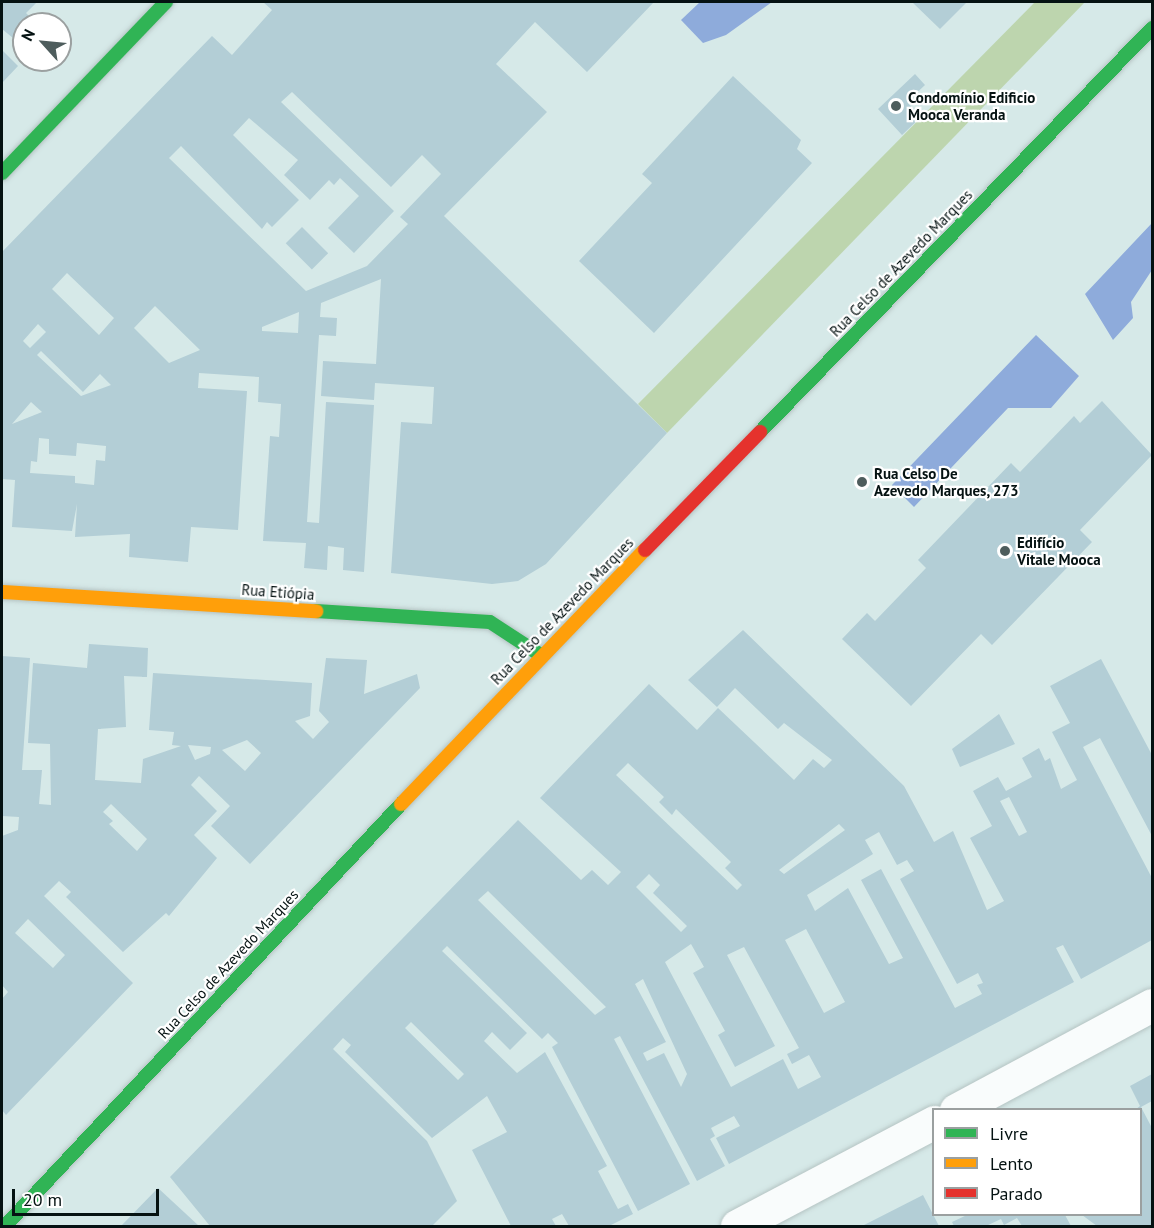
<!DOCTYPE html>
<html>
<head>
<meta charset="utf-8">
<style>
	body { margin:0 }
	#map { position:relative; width:1154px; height:1228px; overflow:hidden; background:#d6e9e8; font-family:"PT Sans",sans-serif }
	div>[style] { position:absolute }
	.green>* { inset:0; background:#bdd5ae }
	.water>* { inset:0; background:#8eabdb }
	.building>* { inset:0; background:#b3ced6; transform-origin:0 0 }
	.roads { filter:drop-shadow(0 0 2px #b5c4c3) drop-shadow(0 0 2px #b5c4c3) }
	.street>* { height:33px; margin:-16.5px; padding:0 16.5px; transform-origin:16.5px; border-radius:16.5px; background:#f9fcfc }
	.fast>* { height:14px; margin:-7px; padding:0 7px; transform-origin:7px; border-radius:7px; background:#30b455 }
	.slow>* { height:14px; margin:-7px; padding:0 7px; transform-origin:7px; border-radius:7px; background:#ff9f0a }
	.jam>* { height:14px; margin:-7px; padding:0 7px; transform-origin:7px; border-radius:7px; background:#e5322d }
	.dots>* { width:16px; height:16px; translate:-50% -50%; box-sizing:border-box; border:3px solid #fff; border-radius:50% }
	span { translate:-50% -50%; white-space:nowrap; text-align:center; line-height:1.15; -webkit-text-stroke:4.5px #fff; paint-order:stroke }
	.poi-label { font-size:15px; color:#051212; font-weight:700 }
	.left { translate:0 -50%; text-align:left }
	.street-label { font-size:15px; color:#051212 }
	.frame { position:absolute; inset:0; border:3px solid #051212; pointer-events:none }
	.legend { position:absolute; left:932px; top:1108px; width:210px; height:108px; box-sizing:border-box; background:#fff; border:2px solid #9ba0a0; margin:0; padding:8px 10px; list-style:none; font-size:18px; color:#051212 }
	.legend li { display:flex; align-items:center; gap:12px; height:30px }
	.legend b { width:30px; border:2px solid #9ba0a0 }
	.north { position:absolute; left:12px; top:12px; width:60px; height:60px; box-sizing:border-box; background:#fff; border:2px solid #9ba0a0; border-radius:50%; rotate:297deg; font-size:16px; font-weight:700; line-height:24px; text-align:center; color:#051212 }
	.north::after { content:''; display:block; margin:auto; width:21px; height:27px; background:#4e5d5d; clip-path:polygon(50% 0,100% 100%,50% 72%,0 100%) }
	.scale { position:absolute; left:12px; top:1189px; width:147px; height:27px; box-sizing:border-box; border:3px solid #051212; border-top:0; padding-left:8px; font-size:18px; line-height:21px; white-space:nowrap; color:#051212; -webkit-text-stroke:4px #fff; paint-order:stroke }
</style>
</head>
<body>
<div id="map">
	<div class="green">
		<div style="clip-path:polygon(1035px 2px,1085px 2px,667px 433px,638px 404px)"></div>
	</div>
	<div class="water">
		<div style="clip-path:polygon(700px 2px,772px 2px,726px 35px,703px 43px,681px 20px)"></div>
		<div style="clip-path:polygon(1152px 223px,1152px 270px,1131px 302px,1133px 318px,1113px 340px,1085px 294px)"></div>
		<div style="clip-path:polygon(1036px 335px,1079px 376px,1051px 408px,1008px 408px,914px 507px,892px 485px)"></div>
	</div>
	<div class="building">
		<div style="clip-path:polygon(2px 2px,37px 2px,26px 13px,37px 24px,24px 24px,24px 47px,2px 29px)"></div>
		<div style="clip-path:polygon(evenodd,263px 2px,654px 2px,587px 72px,535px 22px,496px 64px,547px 112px,444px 216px,667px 433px,546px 564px,518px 581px,492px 584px,391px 573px,401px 422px,432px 424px,434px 387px,375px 383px,374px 400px,321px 396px,323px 361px,376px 364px,381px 279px,321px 303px,320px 317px,337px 318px,336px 336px,319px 335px,307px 522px,319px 523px,326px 402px,374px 405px,364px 572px,343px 570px,344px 548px,328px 546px,327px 570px,304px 568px,306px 543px,263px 541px,270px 436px,279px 437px,281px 404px,258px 402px,259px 377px,199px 373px,198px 388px,247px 391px,238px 530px,191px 527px,188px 562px,129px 557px,130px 534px,75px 537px,77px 504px,72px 531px,12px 527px,15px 480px,2px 479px,2px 252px,212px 36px,232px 55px,272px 10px,263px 2px,292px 92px,391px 187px,422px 155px,441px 174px,400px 217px,408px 224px,367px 266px,306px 291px,169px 158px,181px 146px,262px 229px,267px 222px,272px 227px,299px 200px,233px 135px,249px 118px,298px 160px,284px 175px,310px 200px,329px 180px,334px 185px,340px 178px,359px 196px,328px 228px,354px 253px,394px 211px,281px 102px,292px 92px,263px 2px,67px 273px,114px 318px,99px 335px,52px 289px,67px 273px,263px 2px,155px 306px,200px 350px,169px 363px,134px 328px,155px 306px,263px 2px,299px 312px,298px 333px,262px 331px,262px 327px,299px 312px,263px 2px,38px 324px,46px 332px,30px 348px,23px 341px,38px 324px,263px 2px,41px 351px,83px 392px,100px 374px,111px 385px,81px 396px,37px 355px,41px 351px,263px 2px,31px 402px,42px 412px,12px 424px,31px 402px,263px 2px,39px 438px,49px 439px,49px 454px,76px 456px,77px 443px,106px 446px,105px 461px,96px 460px,94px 485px,75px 483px,75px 476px,30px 473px,31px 461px,37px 462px,39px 438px)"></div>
		<div style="clip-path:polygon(912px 2px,967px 2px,940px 29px)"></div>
		<div style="clip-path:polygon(2px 50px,18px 66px,2px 83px)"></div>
		<div style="clip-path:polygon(915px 74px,925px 85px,907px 102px,921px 117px,902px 135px,878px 109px)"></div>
		<div style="clip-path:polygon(733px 76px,801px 140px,797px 149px,812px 163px,654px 333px,579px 261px,652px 183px,642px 174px)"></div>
		<div style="left:302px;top:227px;width:37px;height:23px;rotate:45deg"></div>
		<div style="clip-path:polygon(1102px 401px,1152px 455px,1080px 530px,1092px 542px,992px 645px,981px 634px,911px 706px,842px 639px,867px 613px,875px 621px,926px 568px,918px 560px,1011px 463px,1020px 472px,1074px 416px,1080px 423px)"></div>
		<div style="clip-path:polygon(evenodd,743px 630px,904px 786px,934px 842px,953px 831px,987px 910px,1004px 901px,970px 838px,992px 826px,973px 791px,998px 777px,1006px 791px,1032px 777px,1022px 758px,1039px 748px,1045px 761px,1050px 758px,1061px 789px,1077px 780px,1052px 732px,1070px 723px,1050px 686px,1101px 659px,1152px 755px,1152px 836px,1100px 738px,1083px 747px,1152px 878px,1152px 940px,1081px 979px,1063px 945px,1056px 948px,1074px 982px,729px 1164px,716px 1138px,740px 1126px,734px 1116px,711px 1128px,715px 1136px,710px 1139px,725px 1166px,697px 1181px,620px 1036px,614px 1039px,690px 1184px,638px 1211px,552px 1047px,558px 1043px,548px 1033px,542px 1039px,447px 946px,442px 951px,527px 1033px,510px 1050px,492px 1032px,484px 1041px,517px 1073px,545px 1052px,607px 1166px,598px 1171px,618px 1209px,628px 1204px,633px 1214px,609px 1226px,569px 1226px,562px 1214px,552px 1219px,556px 1226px,511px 1226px,472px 1150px,507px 1132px,487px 1096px,432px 1138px,345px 1052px,351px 1045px,343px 1038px,333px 1049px,427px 1141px,457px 1201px,432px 1226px,210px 1226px,170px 1177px,518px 820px,581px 880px,592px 870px,608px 885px,621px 872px,540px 798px,649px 684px,697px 730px,718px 708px,794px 780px,813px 759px,824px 768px,832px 760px,784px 723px,778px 729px,735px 688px,717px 707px,688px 680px,743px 630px,628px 763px,664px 797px,659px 802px,672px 815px,676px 809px,731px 862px,725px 868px,742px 885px,737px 890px,616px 775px,628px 763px,743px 630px,1009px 797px,1027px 832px,1019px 836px,1000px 801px,1009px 797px,743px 630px,839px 824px,845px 830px,784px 874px,779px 870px,839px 824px,743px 630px,879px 832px,897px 865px,907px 860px,914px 871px,900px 879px,957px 984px,978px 973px,983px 983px,977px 985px,982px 994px,955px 1008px,881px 869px,861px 880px,903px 958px,889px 964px,848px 888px,815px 911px,807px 895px,873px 854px,865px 840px,879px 832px,743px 630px,649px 874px,660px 885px,653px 893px,687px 926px,681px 932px,636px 887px,649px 874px,743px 630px,488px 891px,606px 1007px,595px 1015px,478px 900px,488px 891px,743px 630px,806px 929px,845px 1002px,824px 1013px,785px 940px,806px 929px,743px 630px,691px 944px,704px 967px,693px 973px,725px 1031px,718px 1035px,735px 1067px,775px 1046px,727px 955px,744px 947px,799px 1048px,787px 1054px,792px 1064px,809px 1055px,821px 1077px,798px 1089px,783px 1059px,731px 1087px,665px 962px,691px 944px,743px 630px,643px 979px,687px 1074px,681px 1087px,664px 1053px,647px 1061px,643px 1053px,666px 1042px,635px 984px,643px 979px,743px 630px,411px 1022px,464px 1074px,458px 1080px,405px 1028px,411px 1022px)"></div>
		<div style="clip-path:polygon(evenodd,89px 644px,148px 648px,147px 677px,124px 676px,126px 727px,98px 729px,95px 780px,141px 783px,143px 759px,181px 746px,172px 745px,174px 732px,149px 730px,153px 673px,312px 683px,310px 716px,295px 721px,313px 739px,329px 722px,319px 711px,326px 658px,367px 660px,364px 694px,417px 674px,420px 688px,250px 864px,211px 826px,230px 806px,199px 776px,191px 785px,217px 811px,194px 835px,217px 858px,169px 916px,166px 913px,123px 952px,66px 897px,71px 892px,59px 881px,44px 896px,133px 983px,6px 1115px,2px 1110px,2px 999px,8px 992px,2px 985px,2px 836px,18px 830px,19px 817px,2px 816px,2px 656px,30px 658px,22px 770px,42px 770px,39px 804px,51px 805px,50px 744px,28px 743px,33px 663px,87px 668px,89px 644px,247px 740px,261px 753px,245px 771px,222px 750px,247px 740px,89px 644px,188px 745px,211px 747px,210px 754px,195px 760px,188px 745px,89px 644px,111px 804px,147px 839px,137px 851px,109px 824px,113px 821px,103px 812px,111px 804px,89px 644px,28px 919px,65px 955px,53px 968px,15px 933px,28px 919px)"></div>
		<div style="clip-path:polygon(999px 714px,1015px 744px,960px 767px,952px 749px)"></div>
		<div style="clip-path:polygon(1152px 1074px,1152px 1101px,1141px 1107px,1152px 1128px,1152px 1226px,1097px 1226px,1082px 1215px,1140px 1214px,1140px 1110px,1135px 1110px,1140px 1106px,1130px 1086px)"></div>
		<div style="clip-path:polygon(158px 1188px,199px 1226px,121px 1226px)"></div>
		<div style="clip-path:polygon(923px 1195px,939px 1226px,862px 1226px,870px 1222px)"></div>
		<div style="clip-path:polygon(967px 1215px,1065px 1215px,1071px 1226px,1022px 1226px,1017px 1218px,1004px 1225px,1001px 1219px,986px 1226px,954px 1226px,952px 1222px)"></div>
	</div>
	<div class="roads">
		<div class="street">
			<div style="left:956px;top:1110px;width:222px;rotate:-28.2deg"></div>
			<div style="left:737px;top:1226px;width:223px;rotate:-27.8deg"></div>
		</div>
		<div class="fast">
			<div style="left:2px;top:173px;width:237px;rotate:-46.2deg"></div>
			<div style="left:760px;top:432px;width:563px;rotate:-45.86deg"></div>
			<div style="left:316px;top:611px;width:174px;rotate:3.6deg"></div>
			<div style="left:490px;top:622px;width:62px;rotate:33.2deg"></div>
			<div style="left:5px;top:1226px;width:579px;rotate:-46.82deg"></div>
		</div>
		<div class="slow">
			<div style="left:2px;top:592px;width:315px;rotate:3.5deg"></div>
			<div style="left:401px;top:804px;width:352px;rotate:-46.2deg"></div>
		</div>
		<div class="jam">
			<div style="left:645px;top:550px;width:165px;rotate:-45.7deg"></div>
		</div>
	</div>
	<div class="dots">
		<div style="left:896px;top:106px;background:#4e5d5d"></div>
		<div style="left:862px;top:482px;background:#4e5d5d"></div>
		<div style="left:1005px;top:551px;background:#4e5d5d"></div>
	</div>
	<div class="poi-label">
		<span class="left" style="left:908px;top:106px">Condomínio Edificio<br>Mooca Veranda</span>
		<span class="left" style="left:874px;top:482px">Rua Celso De<br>Azevedo Marques, 273</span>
		<span class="left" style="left:1017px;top:551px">Edifício<br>Vitale Mooca</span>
	</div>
	<div class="street-label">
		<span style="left:901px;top:263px;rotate:-46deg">Rua Celso de Azevedo Marques</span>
		<span style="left:278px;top:592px;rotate:4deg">Rua Etiópia</span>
		<span style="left:562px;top:611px;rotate:-46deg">Rua Celso de Azevedo Marques</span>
		<span style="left:228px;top:964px;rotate:-47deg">Rua Celso de Azevedo Marques</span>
	</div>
	<div class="frame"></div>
	<ul class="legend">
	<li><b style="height:8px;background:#30b455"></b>Livre</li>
	<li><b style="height:8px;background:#ff9f0a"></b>Lento</li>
	<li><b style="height:8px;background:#e5322d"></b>Parado</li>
	</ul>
	<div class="north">N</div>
	<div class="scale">20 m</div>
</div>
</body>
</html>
